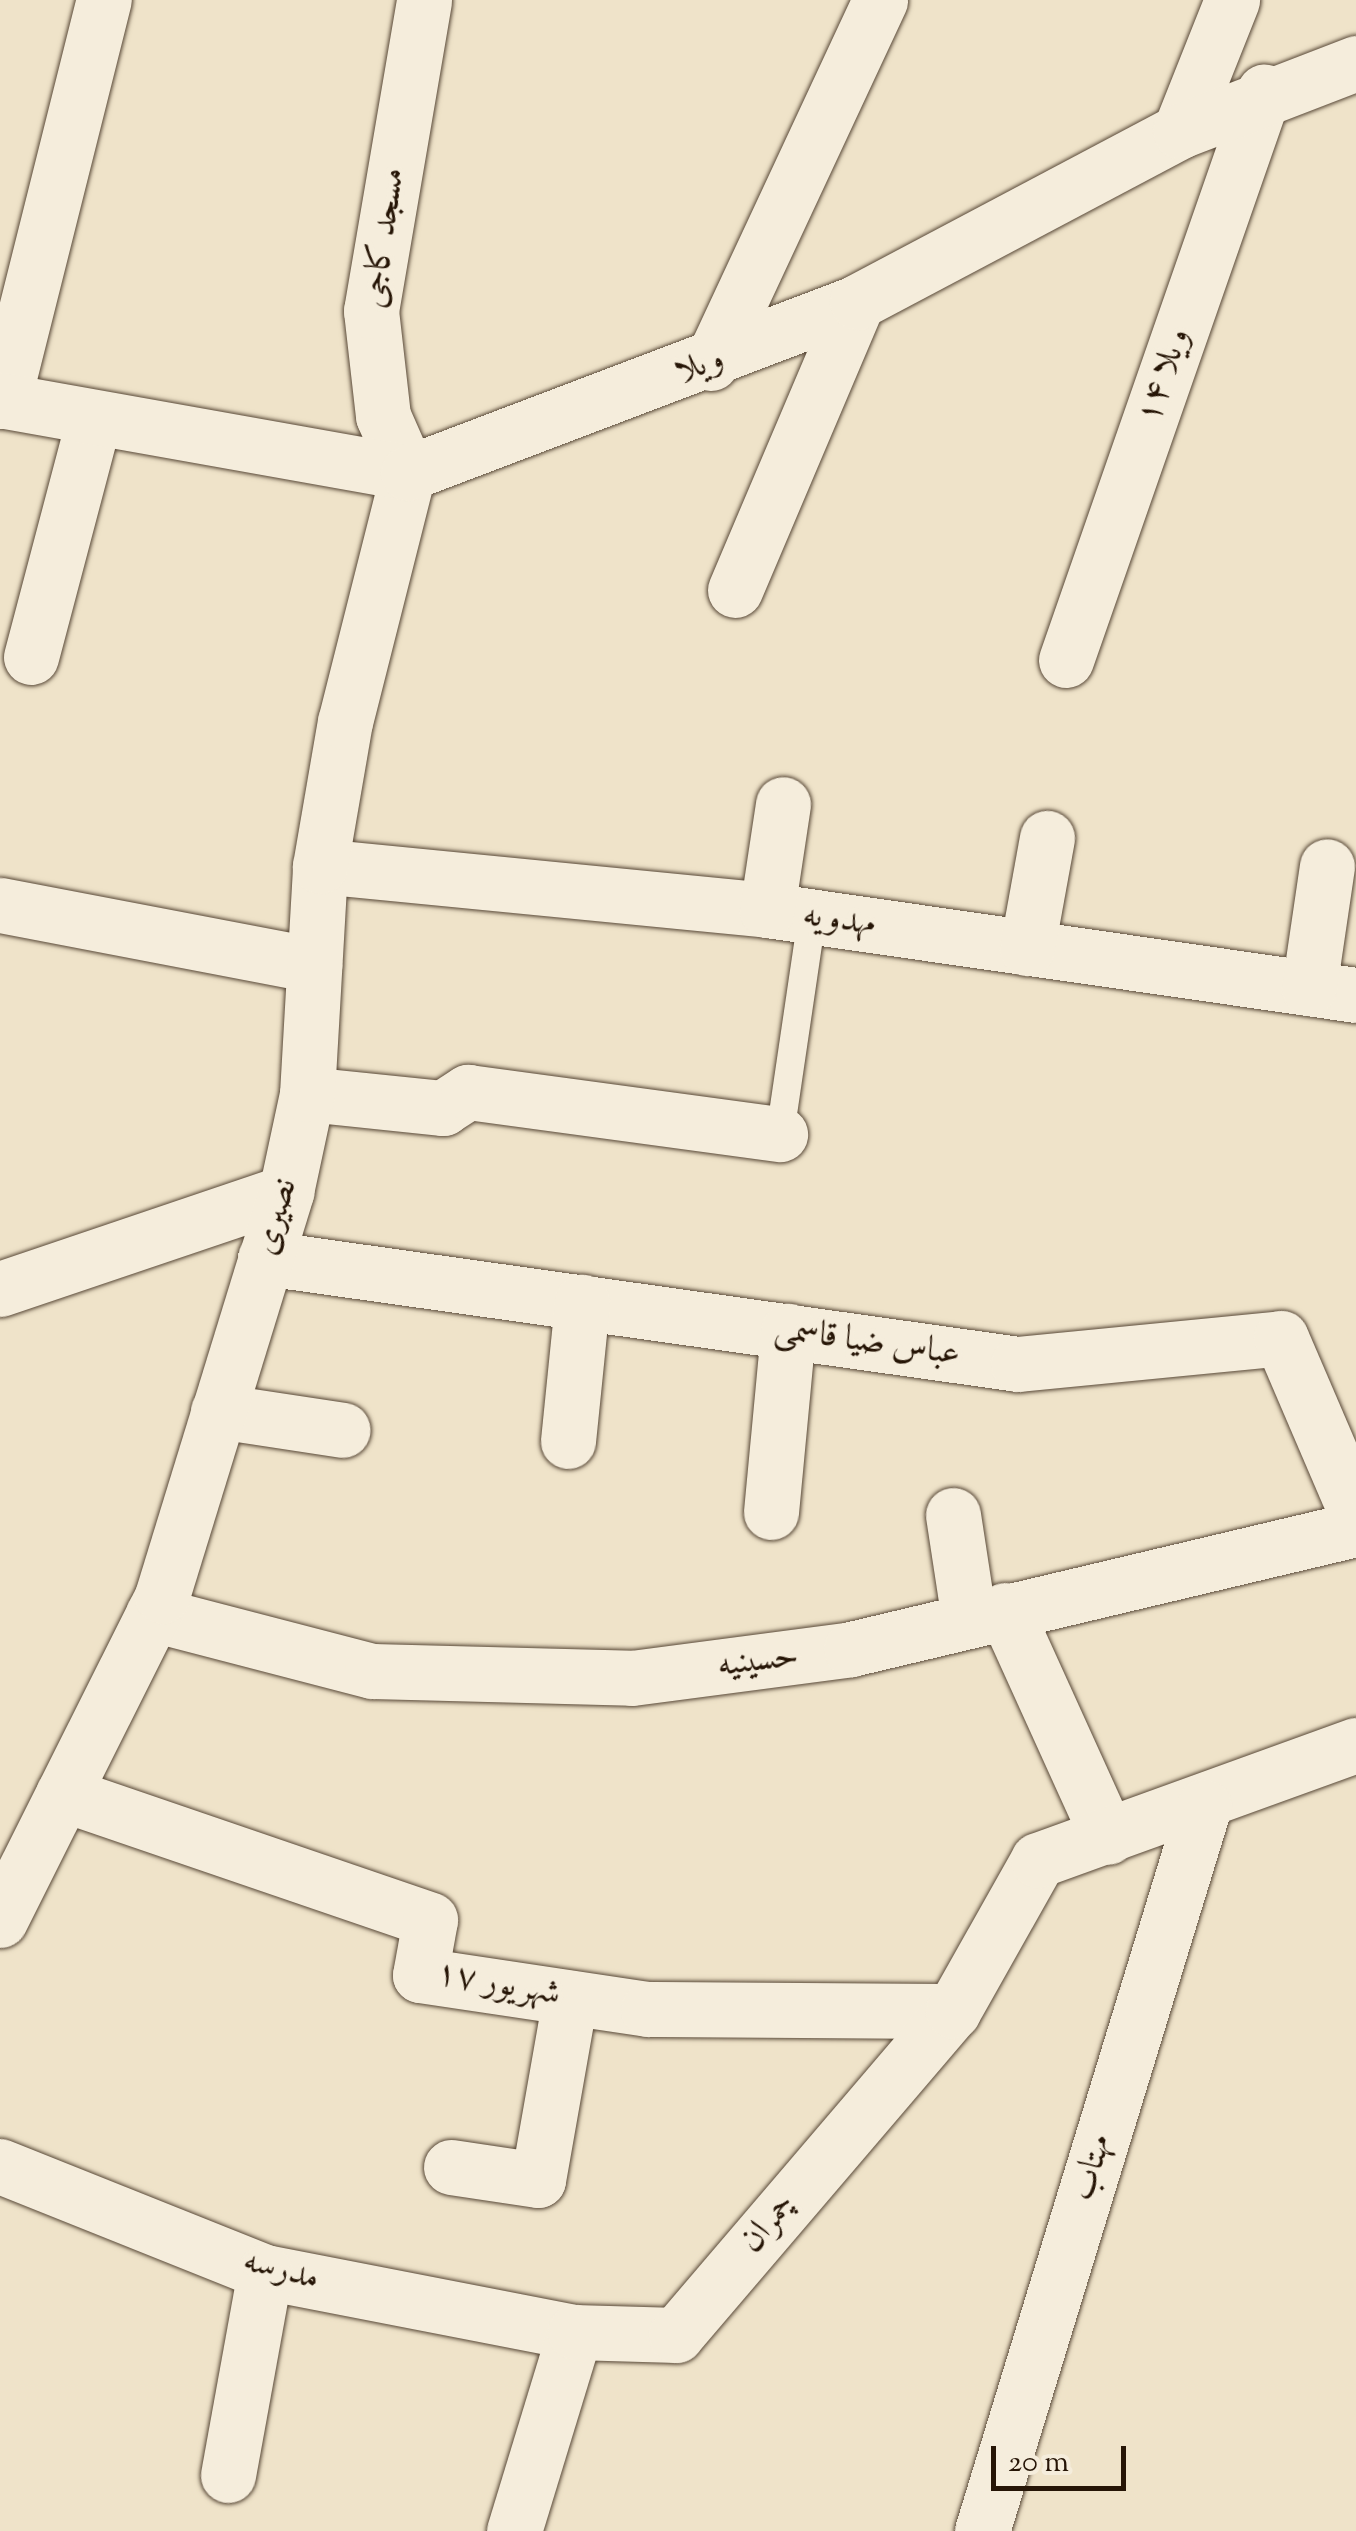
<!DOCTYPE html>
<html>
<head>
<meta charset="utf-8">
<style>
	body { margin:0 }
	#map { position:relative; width:1356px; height:2531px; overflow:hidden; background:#efe3c9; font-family:"Sorts Mill Goudy",Amiri,serif }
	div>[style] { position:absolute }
	.roads { filter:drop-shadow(0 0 2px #584837) drop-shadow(0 0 2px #584837) }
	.service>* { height:28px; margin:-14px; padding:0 14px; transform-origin:14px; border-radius:14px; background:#f5eddc }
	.minor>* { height:55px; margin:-27.5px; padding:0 27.5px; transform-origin:27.5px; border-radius:27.5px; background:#f5eddc }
	.tertiary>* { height:55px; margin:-27.5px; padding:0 27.5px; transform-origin:27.5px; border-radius:27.5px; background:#f5eddc }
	span { translate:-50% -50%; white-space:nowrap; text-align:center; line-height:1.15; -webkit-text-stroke:10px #f5eddc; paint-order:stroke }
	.street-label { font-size:35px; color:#261506 }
	.scale { position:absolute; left:991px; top:2446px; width:135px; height:45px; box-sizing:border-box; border:5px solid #261506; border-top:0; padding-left:12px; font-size:30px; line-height:35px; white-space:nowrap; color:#261506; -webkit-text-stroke:8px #f5eddc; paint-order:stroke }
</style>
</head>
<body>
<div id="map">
	<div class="roads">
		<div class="service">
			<div style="left:780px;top:1134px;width:219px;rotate:-81.6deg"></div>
		</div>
		<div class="minor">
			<div style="left:1180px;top:131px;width:141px;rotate:-68.3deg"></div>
			<div style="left:711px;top:363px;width:400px;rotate:-65deg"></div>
			<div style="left:3px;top:401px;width:414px;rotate:-75.9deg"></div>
			<div style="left:735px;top:590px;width:313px;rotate:-67deg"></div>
			<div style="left:31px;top:657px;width:247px;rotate:-75.2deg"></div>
			<div style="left:1066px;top:660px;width:602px;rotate:-70.78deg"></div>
			<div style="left:320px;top:866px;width:449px;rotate:5.6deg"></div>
			<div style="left:767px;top:910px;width:595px;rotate:8.21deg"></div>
			<div style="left:0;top:905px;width:320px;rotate:10.8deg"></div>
			<div style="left:767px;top:910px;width:107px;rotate:-81.4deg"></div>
			<div style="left:1027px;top:948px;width:112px;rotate:-79.7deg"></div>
			<div style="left:1309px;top:988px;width:123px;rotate:-81.6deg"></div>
			<div style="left:307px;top:1094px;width:137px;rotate:5.9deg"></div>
			<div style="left:443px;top:1108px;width:30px;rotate:-33deg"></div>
			<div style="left:468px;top:1092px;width:315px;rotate:7.7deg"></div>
			<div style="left:265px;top:1258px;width:760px;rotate:8.01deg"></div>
			<div style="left:1018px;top:1364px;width:264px;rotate:-5.6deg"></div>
			<div style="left:1281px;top:1338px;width:190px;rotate:66.8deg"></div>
			<div style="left:0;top:1289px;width:302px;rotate:-18.7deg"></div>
			<div style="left:218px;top:1411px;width:126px;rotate:8.6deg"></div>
			<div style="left:568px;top:1441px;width:140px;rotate:-84.2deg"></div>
			<div style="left:771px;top:1512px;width:182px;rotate:-84.6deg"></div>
			<div style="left:953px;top:1515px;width:106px;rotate:81.3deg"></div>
			<div style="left:1005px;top:1610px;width:249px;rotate:65.6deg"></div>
			<div style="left:153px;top:1614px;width:226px;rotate:14.6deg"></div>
			<div style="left:372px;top:1671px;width:260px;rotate:1.5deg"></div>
			<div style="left:632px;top:1678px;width:221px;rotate:-7.5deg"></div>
			<div style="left:851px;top:1649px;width:519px;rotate:-13.37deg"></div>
			<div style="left:63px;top:1794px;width:388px;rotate:18.9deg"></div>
			<div style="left:430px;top:1920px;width:56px;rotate:100.3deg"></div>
			<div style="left:420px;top:1975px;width:231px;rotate:8.5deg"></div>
			<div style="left:648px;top:2009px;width:305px;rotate:0.4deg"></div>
			<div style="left:0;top:1920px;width:362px;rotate:-63.4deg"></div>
			<div style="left:162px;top:1596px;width:423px;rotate:-72.9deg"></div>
			<div style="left:286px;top:1192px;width:100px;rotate:-77.9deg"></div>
			<div style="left:307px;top:1094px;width:228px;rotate:-86.7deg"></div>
			<div style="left:320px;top:866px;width:146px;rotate:-80.2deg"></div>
			<div style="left:345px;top:722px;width:257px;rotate:-75.8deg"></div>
			<div style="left:408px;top:473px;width:62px;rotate:-113.7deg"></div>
			<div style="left:383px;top:416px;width:106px;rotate:-96.5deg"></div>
			<div style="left:371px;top:311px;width:315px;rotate:-80.3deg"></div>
			<div style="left:0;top:2166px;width:285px;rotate:21.8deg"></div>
			<div style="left:265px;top:2272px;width:316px;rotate:11deg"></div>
			<div style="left:451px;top:2167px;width:88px;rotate:8.5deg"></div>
			<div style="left:538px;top:2180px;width:185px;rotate:-80deg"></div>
			<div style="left:228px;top:2475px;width:206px;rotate:-79.7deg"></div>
			<div style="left:514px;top:2531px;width:208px;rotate:-73deg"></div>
			<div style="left:575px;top:2332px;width:101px;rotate:1.7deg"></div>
			<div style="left:676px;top:2335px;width:426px;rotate:-49.5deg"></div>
			<div style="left:953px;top:2011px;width:173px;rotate:-60.6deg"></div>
			<div style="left:1038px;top:1860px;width:338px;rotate:-19.9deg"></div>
			<div style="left:982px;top:2531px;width:758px;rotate:-72.98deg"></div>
		</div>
		<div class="tertiary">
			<div style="left:0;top:400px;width:414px;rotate:10.1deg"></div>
			<div style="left:408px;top:473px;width:480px;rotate:-20.8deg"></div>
			<div style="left:857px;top:302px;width:365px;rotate:-27.9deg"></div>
			<div style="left:1180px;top:131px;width:189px;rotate:-21.1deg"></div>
		</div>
	</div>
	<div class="street-label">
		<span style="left:385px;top:238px;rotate:-82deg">مسجد کاجی</span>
		<span style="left:700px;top:367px;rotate:-21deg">ویلا</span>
		<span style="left:1165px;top:376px;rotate:-71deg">ویلا ۱۴</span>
		<span style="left:839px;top:921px;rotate:8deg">مهدویه</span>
		<span style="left:277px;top:1217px;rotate:-74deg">نصیری</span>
		<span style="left:867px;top:1343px;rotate:8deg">عباس ضیا قاسمی</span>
		<span style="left:758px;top:1662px;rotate:-7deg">حسینیه</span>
		<span style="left:498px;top:1985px;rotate:10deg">۱۷ شهریور</span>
		<span style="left:1093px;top:2168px;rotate:-73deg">مهتاب</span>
		<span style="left:769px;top:2224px;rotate:-49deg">چمران</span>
		<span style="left:281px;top:2271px;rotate:15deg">مدرسه</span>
	</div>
	<div class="scale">20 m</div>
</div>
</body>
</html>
